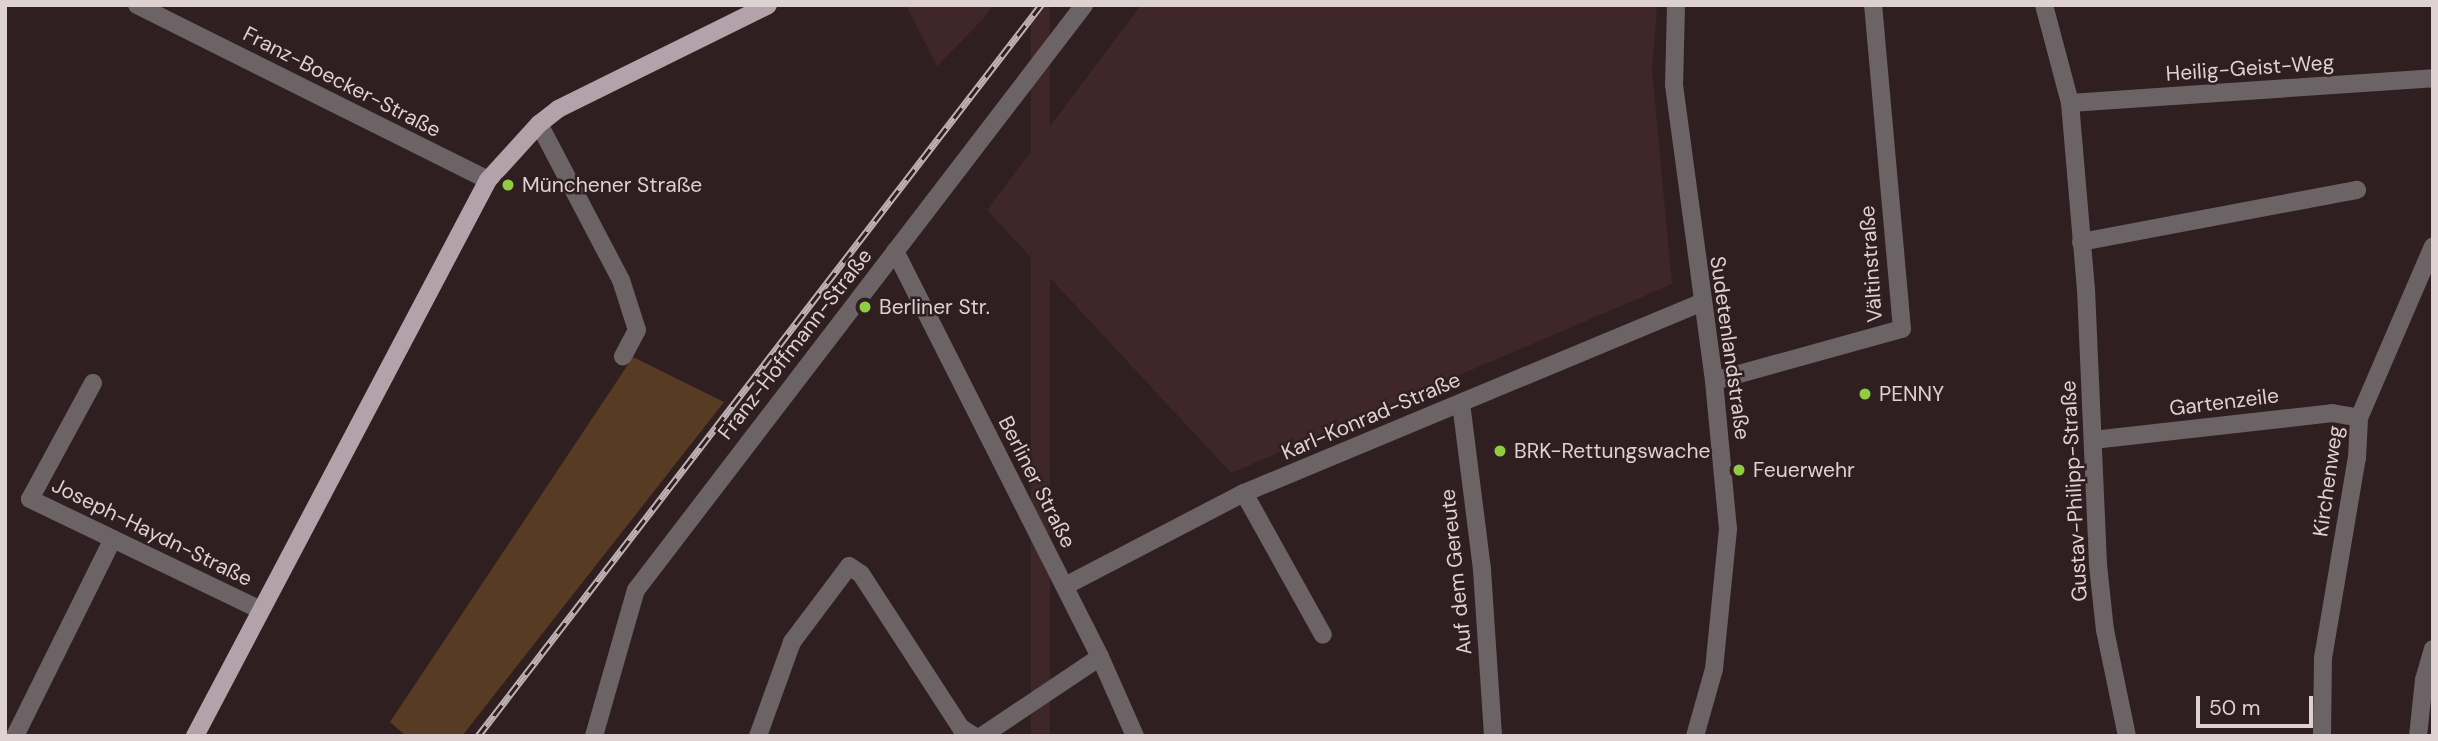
<!DOCTYPE html>
<html>
<head>
<meta charset="utf-8">
<style>
	body { margin:0 }
	#map { position:relative; width:2438px; height:741px; overflow:hidden; background:#301f21; font-family:"DM Sans",sans-serif }
	div>[style] { position:absolute }
	.built>* { inset:0; background:#3f2629; transform-origin:0 0 }
	.green>* { inset:0; background:#583b23 }
	.minor>* { height:18px; margin:-9px; padding:0 9px; transform-origin:9px; border-radius:9px; background:#6c6367 }
	.major>* { height:18px; margin:-9px; padding:0 9px; transform-origin:9px; border-radius:9px; background:#b4a2ab }
	.rail>* { height:7px; margin-top:-3.5px; transform-origin:0; background:repeating-linear-gradient(90deg,#301f21 0 13px,#bfb1b2 0 26px); box-sizing:border-box; border-block:2px solid #bfb1b2 }
	.dots>* { width:19px; height:19px; translate:-50% -50%; box-sizing:border-box; border:4px solid #301f21; border-radius:50% }
	span { translate:-50% -50%; white-space:nowrap; text-align:center; line-height:1.15; -webkit-text-stroke:5px #301f21; paint-order:stroke }
	.street-label { font-size:21px; color:#ded1d2 }
	.poi-label { font-size:21px; color:#ded1d2 }
	.left { translate:0 -50%; text-align:left }
	.frame { position:absolute; inset:0; border:7px solid #ded1d2; pointer-events:none }
	.scale { position:absolute; left:2196px; top:696px; width:117px; height:32px; box-sizing:border-box; border:4px solid #ded1d2; border-top:0; padding-left:9px; font-size:21px; line-height:24px; white-space:nowrap; color:#ded1d2; -webkit-text-stroke:5px #301f21; paint-order:stroke }
</style>
</head>
<body>
<div id="map">
	<div class="built">
		<div style="clip-path:polygon(906px 5px,993px 5px,984px 18px,937px 66px)"></div>
		<div style="left:1031px;top:5px;width:19px;height:922px"></div>
		<div style="clip-path:polygon(1141px 5px,1657px 5px,1652px 70px,1672px 284px,1231px 473px,987px 210px)"></div>
	</div>
	<div class="green">
		<div style="clip-path:polygon(633px 357px,724px 402px,462px 736px,406px 736px,390px 722px)"></div>
	</div>
	<div class="minor">
		<div style="left:137px;top:5px;width:392px;rotate:26.5deg"></div>
		<div style="left:1676px;top:5px;width:80px;rotate:91.4deg"></div>
		<div style="left:1674px;top:85px;width:299px;rotate:82.3deg"></div>
		<div style="left:1714px;top:381px;width:149px;rotate:84.6deg"></div>
		<div style="left:1728px;top:529px;width:141px;rotate:95.7deg"></div>
		<div style="left:1714px;top:669px;width:70px;rotate:105.8deg"></div>
		<div style="left:2044px;top:5px;width:101px;rotate:75.1deg"></div>
		<div style="left:2070px;top:103px;width:187px;rotate:85.1deg"></div>
		<div style="left:2086px;top:289px;width:276px;rotate:87.5deg"></div>
		<div style="left:2098px;top:565px;width:65px;rotate:83.9deg"></div>
		<div style="left:2105px;top:630px;width:108px;rotate:78.3deg"></div>
		<div style="left:2070px;top:103px;width:364px;rotate:-3.9deg"></div>
		<div style="left:539px;top:124px;width:176px;rotate:62.3deg"></div>
		<div style="left:621px;top:280px;width:52px;rotate:72.3deg"></div>
		<div style="left:637px;top:330px;width:30px;rotate:118deg"></div>
		<div style="left:2081px;top:242px;width:281px;rotate:-10.7deg"></div>
		<div style="left:895px;top:251px;width:455px;rotate:63.2deg"></div>
		<div style="left:1100px;top:657px;width:86px;rotate:66.1deg"></div>
		<div style="left:1714px;top:381px;width:195px;rotate:-15.5deg"></div>
		<div style="left:1902px;top:329px;width:325px;rotate:-95.1deg"></div>
		<div style="left:93px;top:383px;width:132px;rotate:118.5deg"></div>
		<div style="left:30px;top:499px;width:256px;rotate:25.7deg"></div>
		<div style="left:1461px;top:403px;width:168px;rotate:82.8deg"></div>
		<div style="left:1482px;top:570px;width:166px;rotate:86.2deg"></div>
		<div style="left:2093px;top:440px;width:241px;rotate:-6.4deg"></div>
		<div style="left:2332px;top:413px;width:27px;rotate:10deg"></div>
		<div style="left:1244px;top:493px;width:162px;rotate:60.9deg"></div>
		<div style="left:1065px;top:586px;width:202px;rotate:-27.5deg"></div>
		<div style="left:1244px;top:493px;width:495px;rotate:-22.6deg"></div>
		<div style="left:15px;top:736px;width:220px;rotate:-63.6deg"></div>
		<div style="left:594px;top:736px;width:152px;rotate:-74deg"></div>
		<div style="left:636px;top:590px;width:737px;rotate:-52.55deg"></div>
		<div style="left:758px;top:736px;width:100px;rotate:-70.1deg"></div>
		<div style="left:792px;top:642px;width:95px;rotate:-53.1deg"></div>
		<div style="left:849px;top:566px;width:14px;rotate:34deg"></div>
		<div style="left:861px;top:574px;width:184px;rotate:57deg"></div>
		<div style="left:961px;top:728px;width:15px;rotate:32deg"></div>
		<div style="left:982px;top:736px;width:142px;rotate:-33.8deg"></div>
		<div style="left:2322px;top:736px;width:78px;rotate:-89.3deg"></div>
		<div style="left:2323px;top:658px;width:203px;rotate:-80.4deg"></div>
		<div style="left:2357px;top:458px;width:40px;rotate:-87.1deg"></div>
		<div style="left:2359px;top:418px;width:187px;rotate:-66.7deg"></div>
		<div style="left:2418px;top:736px;width:56px;rotate:-83.9deg"></div>
		<div style="left:2424px;top:680px;width:32px;rotate:-74deg"></div>
	</div>
	<div class="major">
		<div style="left:195px;top:736px;width:628px;rotate:-62.21deg"></div>
		<div style="left:488px;top:180px;width:76px;rotate:-47.7deg"></div>
		<div style="left:539px;top:124px;width:24px;rotate:-38deg"></div>
		<div style="left:558px;top:109px;width:234px;rotate:-26.3deg"></div>
	</div>
	<div class="rail">
		<div style="left:478px;top:736px;width:923px;rotate:-52.4deg"></div>
	</div>
	<div class="dots">
		<div style="left:508px;top:185px;background:#8fcd42"></div>
		<div style="left:865px;top:307px;background:#8fcd42"></div>
		<div style="left:1865px;top:394px;background:#8fcd42"></div>
		<div style="left:1500px;top:451px;background:#8fcd42"></div>
		<div style="left:1739px;top:470px;background:#8fcd42"></div>
	</div>
	<div class="street-label">
		<span style="left:2250px;top:68px;rotate:-4deg">Heilig-Geist-Weg</span>
		<span style="left:342px;top:82px;rotate:27deg">Franz-Boecker-Straße</span>
		<span style="left:1871px;top:264px;rotate:-94deg">Vältinstraße</span>
		<span style="left:795px;top:344px;rotate:-52deg">Franz-Hoffmann-Straße</span>
		<span style="left:1730px;top:348px;rotate:82deg">Sudetenlandstraße</span>
		<span style="left:2224px;top:402px;rotate:-7deg">Gartenzeile</span>
		<span style="left:1371px;top:416px;rotate:-23deg">Karl-Konrad-Straße</span>
		<span style="left:2328px;top:481px;rotate:-82deg">Kirchenweg</span>
		<span style="left:1037px;top:482px;rotate:63deg">Berliner Straße</span>
		<span style="left:2074px;top:491px;rotate:-93deg">Gustav-Philipp-Straße</span>
		<span style="left:152px;top:532px;rotate:26deg">Joseph-Haydn-Straße</span>
		<span style="left:1456px;top:572px;rotate:-96deg">Auf dem Gereute</span>
	</div>
	<div class="poi-label">
		<span class="left" style="left:522px;top:185px">Münchener Straße</span>
		<span class="left" style="left:879px;top:307px">Berliner Str.</span>
		<span class="left" style="left:1879px;top:394px">PENNY</span>
		<span class="left" style="left:1514px;top:451px">BRK-Rettungswache</span>
		<span class="left" style="left:1753px;top:470px">Feuerwehr</span>
	</div>
	<div class="frame"></div>
	<div class="scale">50 m</div>
</div>
</body>
</html>
